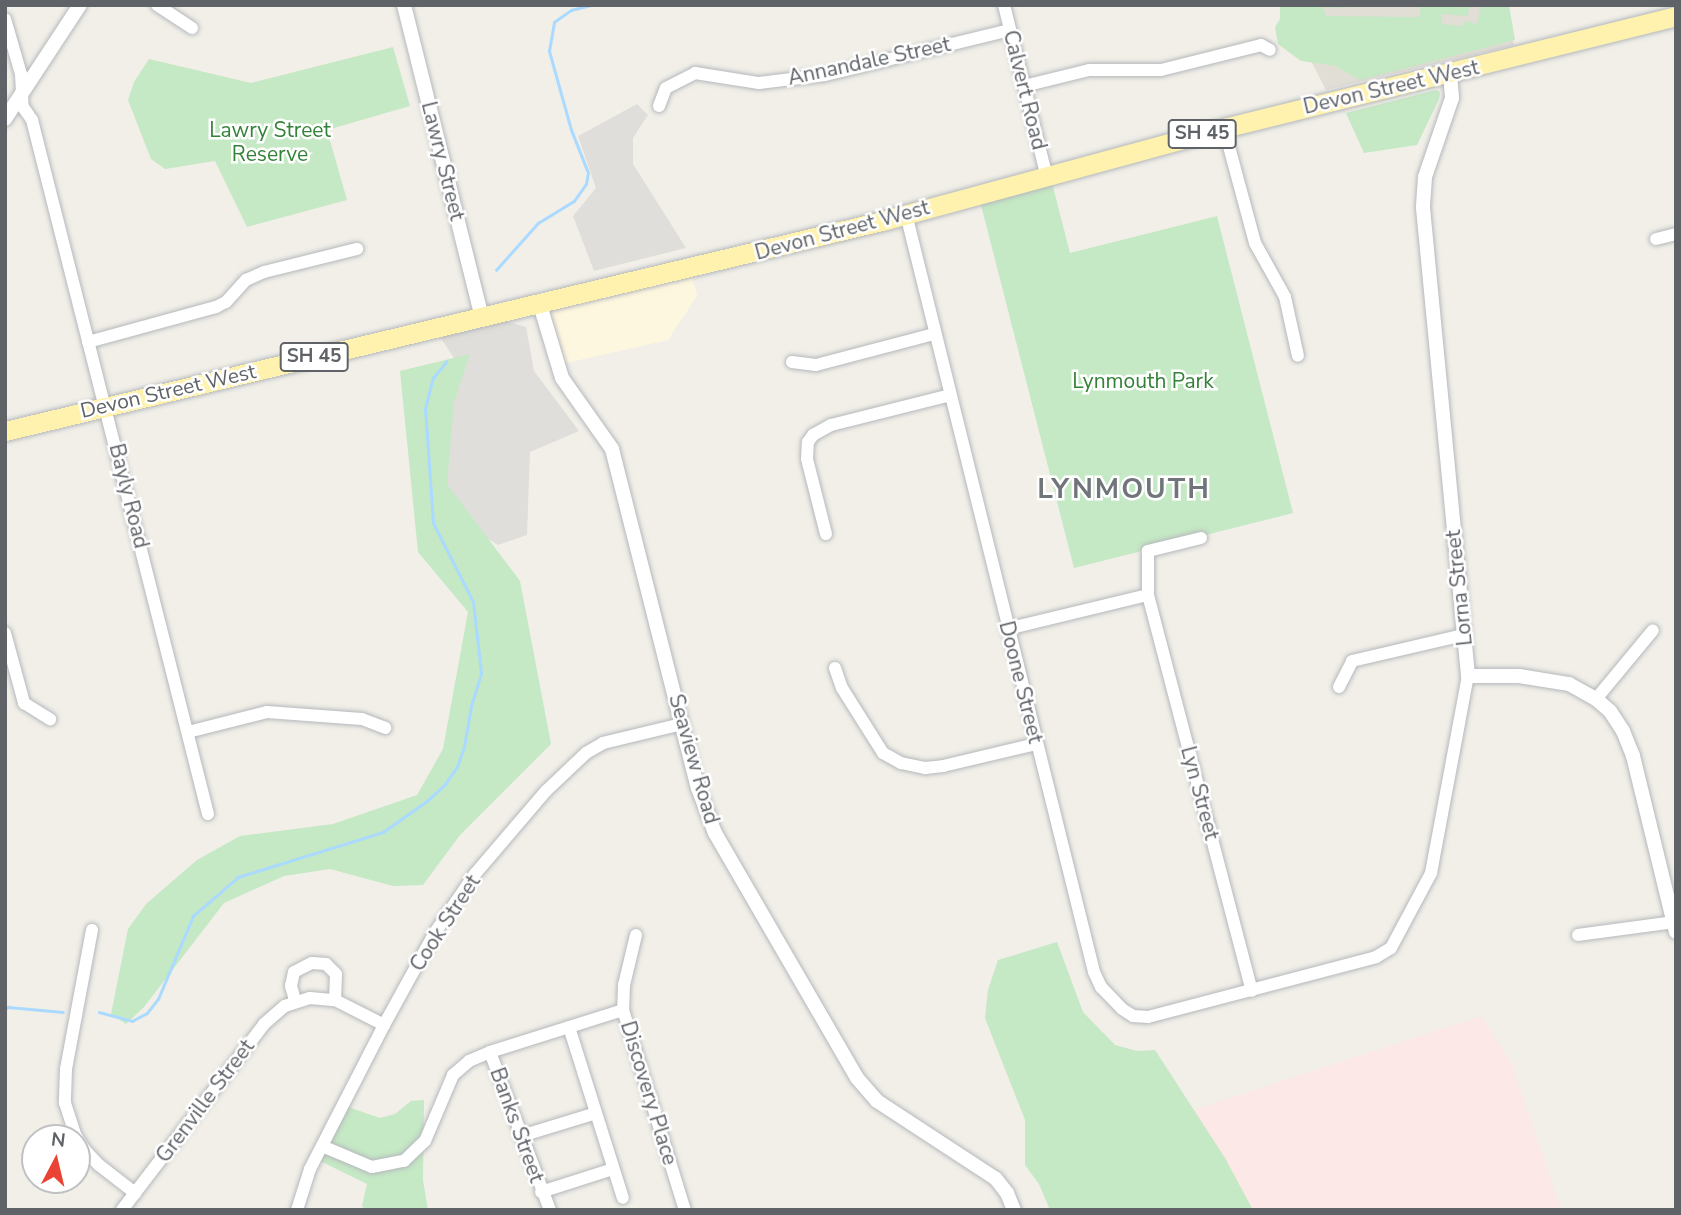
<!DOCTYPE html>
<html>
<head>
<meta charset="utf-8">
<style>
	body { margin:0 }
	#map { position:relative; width:1681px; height:1215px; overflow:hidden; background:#f1efe8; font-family:"Nunito Sans",sans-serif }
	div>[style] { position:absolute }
	.commercial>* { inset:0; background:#fef7e0 }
	.industrial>* { inset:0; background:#e0deda }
	.education>* { inset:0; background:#e1ded6 }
	.medical>* { inset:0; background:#fce8e6 }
	.green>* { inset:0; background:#c5e8c5 }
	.stream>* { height:2.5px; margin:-1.25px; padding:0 1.25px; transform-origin:1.25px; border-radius:1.25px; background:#aadaff }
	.roads { filter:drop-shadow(0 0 2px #b5b8bc) drop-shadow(0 0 2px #b5b8bc) }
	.minor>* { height:12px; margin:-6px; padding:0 6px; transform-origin:6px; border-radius:6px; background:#fff }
	.tertiary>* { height:14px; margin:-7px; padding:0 7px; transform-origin:7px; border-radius:7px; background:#fff }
	.primary>* { height:19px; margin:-9.5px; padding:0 9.5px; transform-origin:9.5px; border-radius:9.5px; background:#fff2af }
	span { translate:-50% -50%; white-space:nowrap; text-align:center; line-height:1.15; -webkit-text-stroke:5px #fff; paint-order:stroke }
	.shield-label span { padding:2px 5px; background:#fff; border:2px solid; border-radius:5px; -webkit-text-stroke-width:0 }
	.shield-label { font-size:19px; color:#5f6368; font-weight:700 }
	.street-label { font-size:21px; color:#5f6368 }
	.park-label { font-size:21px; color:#348238 }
	.district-label { font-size:28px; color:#70757a; font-weight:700; letter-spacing:2px }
	.frame { position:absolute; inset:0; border:7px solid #5f6368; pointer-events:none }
	.north { position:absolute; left:21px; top:1124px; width:70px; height:70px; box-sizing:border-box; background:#fff; border:2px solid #bfc1c3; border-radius:50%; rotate:7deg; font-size:19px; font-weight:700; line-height:28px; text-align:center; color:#5f6368 }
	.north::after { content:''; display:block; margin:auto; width:24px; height:32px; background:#ea4335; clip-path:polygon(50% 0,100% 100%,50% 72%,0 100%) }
</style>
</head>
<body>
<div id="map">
	<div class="commercial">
		<div style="clip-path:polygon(691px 272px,697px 296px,668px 340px,557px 365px,545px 307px)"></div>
	</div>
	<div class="industrial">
		<div style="clip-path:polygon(637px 104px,648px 115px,633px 138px,633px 164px,686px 248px,594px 271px,573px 216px,596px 188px,578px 136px)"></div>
		<div style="clip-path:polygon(499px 319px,526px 327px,534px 371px,579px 431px,530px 452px,527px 535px,498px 545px,480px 534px,435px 493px,456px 361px,436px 331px)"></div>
	</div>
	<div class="education">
		<div style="clip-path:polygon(1282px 5px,1504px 5px,1514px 45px,1326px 90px)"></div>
	</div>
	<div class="medical">
		<div style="clip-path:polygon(1481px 1016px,1511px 1063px,1561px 1210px,1231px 1210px,1194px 1110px)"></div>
	</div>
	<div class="green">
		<div style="clip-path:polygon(1280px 5px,1345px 5px,1345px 8px,1323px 7px,1326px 16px,1419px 17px,1421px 5px,1469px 5px,1468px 16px,1441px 14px,1442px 24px,1461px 26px,1466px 21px,1477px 24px,1481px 5px,1509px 5px,1515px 40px,1360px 80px,1335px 66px,1301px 61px,1278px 44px,1275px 27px,1280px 19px)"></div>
		<div style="clip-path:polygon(393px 47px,410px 106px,327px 130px,347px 200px,247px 227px,215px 161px,165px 169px,151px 159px,128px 100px,134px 82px,149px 59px,251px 83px)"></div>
		<div style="clip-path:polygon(1436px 90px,1440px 92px,1439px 99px,1417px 145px,1364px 153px,1346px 113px)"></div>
		<div style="clip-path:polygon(1052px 183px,1070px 253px,1217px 216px,1293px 513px,1074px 568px,980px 201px)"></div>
		<div style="clip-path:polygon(470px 354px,454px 403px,447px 484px,520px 581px,551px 744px,460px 835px,423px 885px,393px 886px,330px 869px,284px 876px,224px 903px,144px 1007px,126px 1024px,111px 1014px,128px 929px,146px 904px,197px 860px,240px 836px,333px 824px,417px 795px,443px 749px,468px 612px,418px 552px,400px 371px)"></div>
		<div style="clip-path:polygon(1057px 942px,1083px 1012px,1115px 1045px,1137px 1051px,1155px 1050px,1225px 1158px,1253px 1210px,1050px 1210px,1039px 1184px,1025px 1165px,1025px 1120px,985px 1018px,988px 990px,998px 960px)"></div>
		<div style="clip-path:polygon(424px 1100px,423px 1180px,428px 1210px,365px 1210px,362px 1206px,367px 1184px,316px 1159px,342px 1105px,380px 1118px,395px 1114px,411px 1101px)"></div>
	</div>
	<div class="stream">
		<div style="left:496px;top:270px;width:63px;rotate:-48.2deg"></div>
		<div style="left:538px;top:223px;width:42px;rotate:-31.4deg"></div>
		<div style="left:574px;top:201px;width:21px;rotate:-55deg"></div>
		<div style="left:586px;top:184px;width:11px;rotate:-80deg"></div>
		<div style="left:588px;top:173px;width:46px;rotate:-111.6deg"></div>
		<div style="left:571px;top:130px;width:82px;rotate:-105.6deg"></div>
		<div style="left:549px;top:51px;width:29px;rotate:-80deg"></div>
		<div style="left:554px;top:22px;width:21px;rotate:-35deg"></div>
		<div style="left:571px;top:10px;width:21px;rotate:-14deg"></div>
		<div style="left:5px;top:1009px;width:4px;rotate:-34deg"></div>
		<div style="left:8px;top:1007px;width:55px;rotate:5.2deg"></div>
		<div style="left:99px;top:1012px;width:34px;rotate:15deg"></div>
		<div style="left:132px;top:1021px;width:17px;rotate:-28deg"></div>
		<div style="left:147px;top:1013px;width:18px;rotate:-52deg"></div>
		<div style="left:158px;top:999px;width:90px;rotate:-67.1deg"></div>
		<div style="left:193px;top:916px;width:60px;rotate:-40.9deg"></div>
		<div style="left:238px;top:877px;width:152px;rotate:-17.2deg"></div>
		<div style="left:383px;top:832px;width:54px;rotate:-35.2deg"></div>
		<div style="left:427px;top:801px;width:25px;rotate:-43deg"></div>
		<div style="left:445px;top:784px;width:21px;rotate:-55deg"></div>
		<div style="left:457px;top:767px;width:21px;rotate:-71deg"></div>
		<div style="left:464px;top:747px;width:42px;rotate:-80.3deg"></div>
		<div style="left:471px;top:706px;width:34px;rotate:-73deg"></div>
		<div style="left:481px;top:673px;width:71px;rotate:-96.4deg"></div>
		<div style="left:473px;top:602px;width:89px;rotate:-116.9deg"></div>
		<div style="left:433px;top:523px;width:114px;rotate:-94deg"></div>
		<div style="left:425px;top:409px;width:32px;rotate:-76deg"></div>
		<div style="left:433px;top:378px;width:21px;rotate:-51deg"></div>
	</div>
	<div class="roads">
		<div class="minor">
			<div style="left:157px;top:5px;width:42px;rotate:33.3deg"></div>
			<div style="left:1004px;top:5px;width:174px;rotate:76deg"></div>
			<div style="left:5px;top:19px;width:57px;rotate:73.8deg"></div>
			<div style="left:21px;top:74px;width:33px;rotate:87deg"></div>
			<div style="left:23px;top:107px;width:16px;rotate:55deg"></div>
			<div style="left:32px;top:120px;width:716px;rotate:75.77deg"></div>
			<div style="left:1024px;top:86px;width:67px;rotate:-13.8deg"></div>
			<div style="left:1089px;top:70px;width:72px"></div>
			<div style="left:1161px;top:70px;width:103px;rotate:-14deg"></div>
			<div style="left:1261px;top:45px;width:10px;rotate:29deg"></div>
			<div style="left:659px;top:106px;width:19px;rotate:-69deg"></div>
			<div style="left:666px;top:88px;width:33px;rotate:-27deg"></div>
			<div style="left:695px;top:73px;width:65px;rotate:8.9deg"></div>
			<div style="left:759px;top:83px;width:66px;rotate:-6.9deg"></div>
			<div style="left:825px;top:75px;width:190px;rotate:-13.7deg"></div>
			<div style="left:1224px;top:128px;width:119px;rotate:74.9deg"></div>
			<div style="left:1255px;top:243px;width:62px;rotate:60.9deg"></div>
			<div style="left:1285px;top:297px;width:60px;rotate:77.6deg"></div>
			<div style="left:906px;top:214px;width:781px;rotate:76.07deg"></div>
			<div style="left:1094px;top:972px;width:17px;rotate:65deg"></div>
			<div style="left:1101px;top:987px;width:30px;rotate:46deg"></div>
			<div style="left:1122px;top:1009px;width:13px;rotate:32deg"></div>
			<div style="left:1133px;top:1016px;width:15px;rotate:4deg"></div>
			<div style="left:1148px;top:1017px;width:236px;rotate:-14.7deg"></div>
			<div style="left:1376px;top:957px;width:17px;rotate:-31deg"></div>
			<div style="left:1391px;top:948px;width:85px;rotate:-61.9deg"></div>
			<div style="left:1431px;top:873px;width:200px;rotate:-79.4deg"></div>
			<div style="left:1656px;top:239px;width:21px;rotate:-14deg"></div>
			<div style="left:88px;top:342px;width:133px;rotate:-15.3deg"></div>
			<div style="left:216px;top:307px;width:11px;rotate:-27deg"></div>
			<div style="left:226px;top:302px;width:30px;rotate:-48deg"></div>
			<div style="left:246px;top:280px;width:20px;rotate:-24deg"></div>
			<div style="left:264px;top:272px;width:96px;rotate:-13.9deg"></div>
			<div style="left:792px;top:362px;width:24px;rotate:7deg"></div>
			<div style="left:816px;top:365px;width:122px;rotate:-14.7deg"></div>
			<div style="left:826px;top:534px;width:77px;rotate:-104.2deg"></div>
			<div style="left:807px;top:459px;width:17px;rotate:-87deg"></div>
			<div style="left:808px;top:442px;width:9px;rotate:-54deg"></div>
			<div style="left:813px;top:435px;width:21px;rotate:-29deg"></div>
			<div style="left:831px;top:425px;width:123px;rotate:-14.1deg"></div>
			<div style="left:1201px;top:538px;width:55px;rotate:166.2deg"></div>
			<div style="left:1148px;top:551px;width:44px;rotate:90deg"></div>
			<div style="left:1148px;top:595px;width:409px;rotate:75.3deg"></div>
			<div style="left:1007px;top:629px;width:145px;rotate:-13.6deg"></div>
			<div style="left:5px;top:633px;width:73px;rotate:74.8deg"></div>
			<div style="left:24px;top:703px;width:31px;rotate:32deg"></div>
			<div style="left:835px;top:668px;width:21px;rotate:71deg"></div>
			<div style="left:842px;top:688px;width:77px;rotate:57.8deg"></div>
			<div style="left:883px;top:753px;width:21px;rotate:29deg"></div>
			<div style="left:901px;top:763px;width:25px;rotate:12deg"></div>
			<div style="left:925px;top:768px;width:18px;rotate:-6deg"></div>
			<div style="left:943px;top:766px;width:96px;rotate:-13.3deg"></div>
			<div style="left:1339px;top:687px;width:29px;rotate:-63deg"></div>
			<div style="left:1352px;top:661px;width:115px;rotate:-13.1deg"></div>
			<div style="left:1596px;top:699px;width:89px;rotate:-50.4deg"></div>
			<div style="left:188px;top:732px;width:81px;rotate:-14.2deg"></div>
			<div style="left:267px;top:712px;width:95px;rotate:4.2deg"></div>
			<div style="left:362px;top:719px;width:25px;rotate:21deg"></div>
			<div style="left:92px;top:930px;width:141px;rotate:100.6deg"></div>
			<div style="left:66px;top:1069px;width:34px;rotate:92deg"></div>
			<div style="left:65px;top:1103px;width:35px;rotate:72deg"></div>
			<div style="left:76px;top:1136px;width:15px;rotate:58deg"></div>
			<div style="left:84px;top:1149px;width:22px;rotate:47deg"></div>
			<div style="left:99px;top:1165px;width:46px;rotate:37.9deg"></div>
			<div style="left:636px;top:935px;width:51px;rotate:103.5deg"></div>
			<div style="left:624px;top:985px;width:25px;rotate:92deg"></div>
			<div style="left:623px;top:1010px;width:209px;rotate:72.8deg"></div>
			<div style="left:1578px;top:935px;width:97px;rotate:-7.7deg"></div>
			<div style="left:295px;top:1000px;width:15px;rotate:-106deg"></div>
			<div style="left:291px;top:986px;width:14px;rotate:-78deg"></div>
			<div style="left:294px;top:972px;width:20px;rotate:-27deg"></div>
			<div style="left:312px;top:963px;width:14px;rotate:4deg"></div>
			<div style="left:326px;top:964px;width:14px;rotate:45deg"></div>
			<div style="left:336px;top:974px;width:26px;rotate:92deg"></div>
			<div style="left:569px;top:1027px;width:179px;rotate:72.5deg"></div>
			<div style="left:521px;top:1136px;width:78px;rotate:-17deg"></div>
			<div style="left:322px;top:1146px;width:54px;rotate:22.8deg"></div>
			<div style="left:372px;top:1167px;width:33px;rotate:-11deg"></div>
			<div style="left:404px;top:1161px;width:29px;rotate:-44deg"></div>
			<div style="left:425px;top:1141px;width:72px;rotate:-67deg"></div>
			<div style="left:453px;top:1075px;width:21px;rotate:-41deg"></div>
			<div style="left:469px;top:1061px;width:23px;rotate:-23deg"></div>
			<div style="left:541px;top:1192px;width:76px;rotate:-17.7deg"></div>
			<div style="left:122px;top:1210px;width:234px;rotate:-52.6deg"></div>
			<div style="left:264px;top:1024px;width:28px;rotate:-41deg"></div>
			<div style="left:285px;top:1006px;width:26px;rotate:-18deg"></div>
			<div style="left:310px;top:998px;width:25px;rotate:5deg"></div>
			<div style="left:335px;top:1000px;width:55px;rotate:27deg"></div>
			<div style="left:297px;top:1210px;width:43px;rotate:-72.4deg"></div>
			<div style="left:310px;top:1169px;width:162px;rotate:-62.8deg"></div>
			<div style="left:384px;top:1025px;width:104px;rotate:-61.2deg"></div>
			<div style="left:434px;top:934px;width:73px;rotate:-55.7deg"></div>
			<div style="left:475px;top:874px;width:109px;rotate:-49.5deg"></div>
			<div style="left:546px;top:791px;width:55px;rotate:-43.5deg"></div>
			<div style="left:586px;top:753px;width:20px;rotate:-30deg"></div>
			<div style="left:603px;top:743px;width:81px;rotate:-13.5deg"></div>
			<div style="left:550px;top:1210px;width:169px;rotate:-110.8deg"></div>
			<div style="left:490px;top:1052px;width:139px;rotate:-17.5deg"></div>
		</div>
		<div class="tertiary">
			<div style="left:404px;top:5px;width:323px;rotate:76deg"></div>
			<div style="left:1450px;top:74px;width:24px;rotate:85deg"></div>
			<div style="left:1452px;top:98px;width:83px;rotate:108.9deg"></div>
			<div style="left:1425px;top:177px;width:31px;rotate:94deg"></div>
			<div style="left:1423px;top:208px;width:470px;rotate:84.5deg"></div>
			<div style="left:1468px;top:676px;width:51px"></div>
			<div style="left:1519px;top:676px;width:51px;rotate:9.1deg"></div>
			<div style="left:1569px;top:684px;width:31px;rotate:29deg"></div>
			<div style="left:1596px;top:699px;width:18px;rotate:41deg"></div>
			<div style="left:1610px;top:711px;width:24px;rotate:57deg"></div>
			<div style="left:1623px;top:731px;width:27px;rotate:68deg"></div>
			<div style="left:1633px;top:756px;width:181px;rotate:76.3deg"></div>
			<div style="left:5px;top:119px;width:136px;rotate:-56.7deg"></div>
			<div style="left:540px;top:305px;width:76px;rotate:73.2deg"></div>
			<div style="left:562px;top:378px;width:87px;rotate:54.8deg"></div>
			<div style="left:612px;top:449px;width:350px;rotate:75.8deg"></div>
			<div style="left:698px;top:788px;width:48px;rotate:69.3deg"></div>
			<div style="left:715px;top:833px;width:283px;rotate:59.9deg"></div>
			<div style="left:857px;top:1078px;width:30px;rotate:49deg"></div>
			<div style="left:877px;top:1101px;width:142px;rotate:33.2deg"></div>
			<div style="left:996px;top:1179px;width:18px;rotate:52deg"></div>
			<div style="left:1007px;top:1193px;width:18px;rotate:68deg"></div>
		</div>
		<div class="primary">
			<div style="left:5px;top:431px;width:902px;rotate:-13.47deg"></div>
			<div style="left:882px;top:221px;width:354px;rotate:-15.2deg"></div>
			<div style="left:1224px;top:128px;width:466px;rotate:-13.9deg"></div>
		</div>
	</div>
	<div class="shield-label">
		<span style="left:1202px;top:134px">SH 45</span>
		<span style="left:314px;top:357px">SH 45</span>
	</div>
	<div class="street-label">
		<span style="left:869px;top:61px;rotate:-12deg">Annandale Street</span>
		<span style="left:1391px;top:87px;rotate:-13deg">Devon Street West</span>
		<span style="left:1025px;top:90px;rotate:76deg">Calvert Road</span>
		<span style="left:443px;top:161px;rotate:76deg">Lawry Street</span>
		<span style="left:842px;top:230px;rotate:-15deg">Devon Street West</span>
		<span style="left:168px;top:391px;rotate:-13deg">Devon Street West</span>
		<span style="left:129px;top:496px;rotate:76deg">Bayly Road</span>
		<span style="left:1459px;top:588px;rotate:-96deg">Lorna Street</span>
		<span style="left:1021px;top:682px;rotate:76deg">Doone Street</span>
		<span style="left:694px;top:759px;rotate:74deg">Seaview Road</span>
		<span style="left:1200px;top:793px;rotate:75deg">Lyn Street</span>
		<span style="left:445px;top:923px;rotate:-57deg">Cook Street</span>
		<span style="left:649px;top:1093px;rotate:73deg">Discovery Place</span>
		<span style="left:205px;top:1101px;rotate:-53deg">Grenville Street</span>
		<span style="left:517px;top:1125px;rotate:70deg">Banks Street</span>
	</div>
	<div class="park-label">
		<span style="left:270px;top:142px">Lawry Street<br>Reserve</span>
		<span style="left:1143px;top:381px">Lynmouth Park</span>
	</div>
	<div class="district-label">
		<span style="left:1124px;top:489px">LYNMOUTH</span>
	</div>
	<div class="frame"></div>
	<div class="north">N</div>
</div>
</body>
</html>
